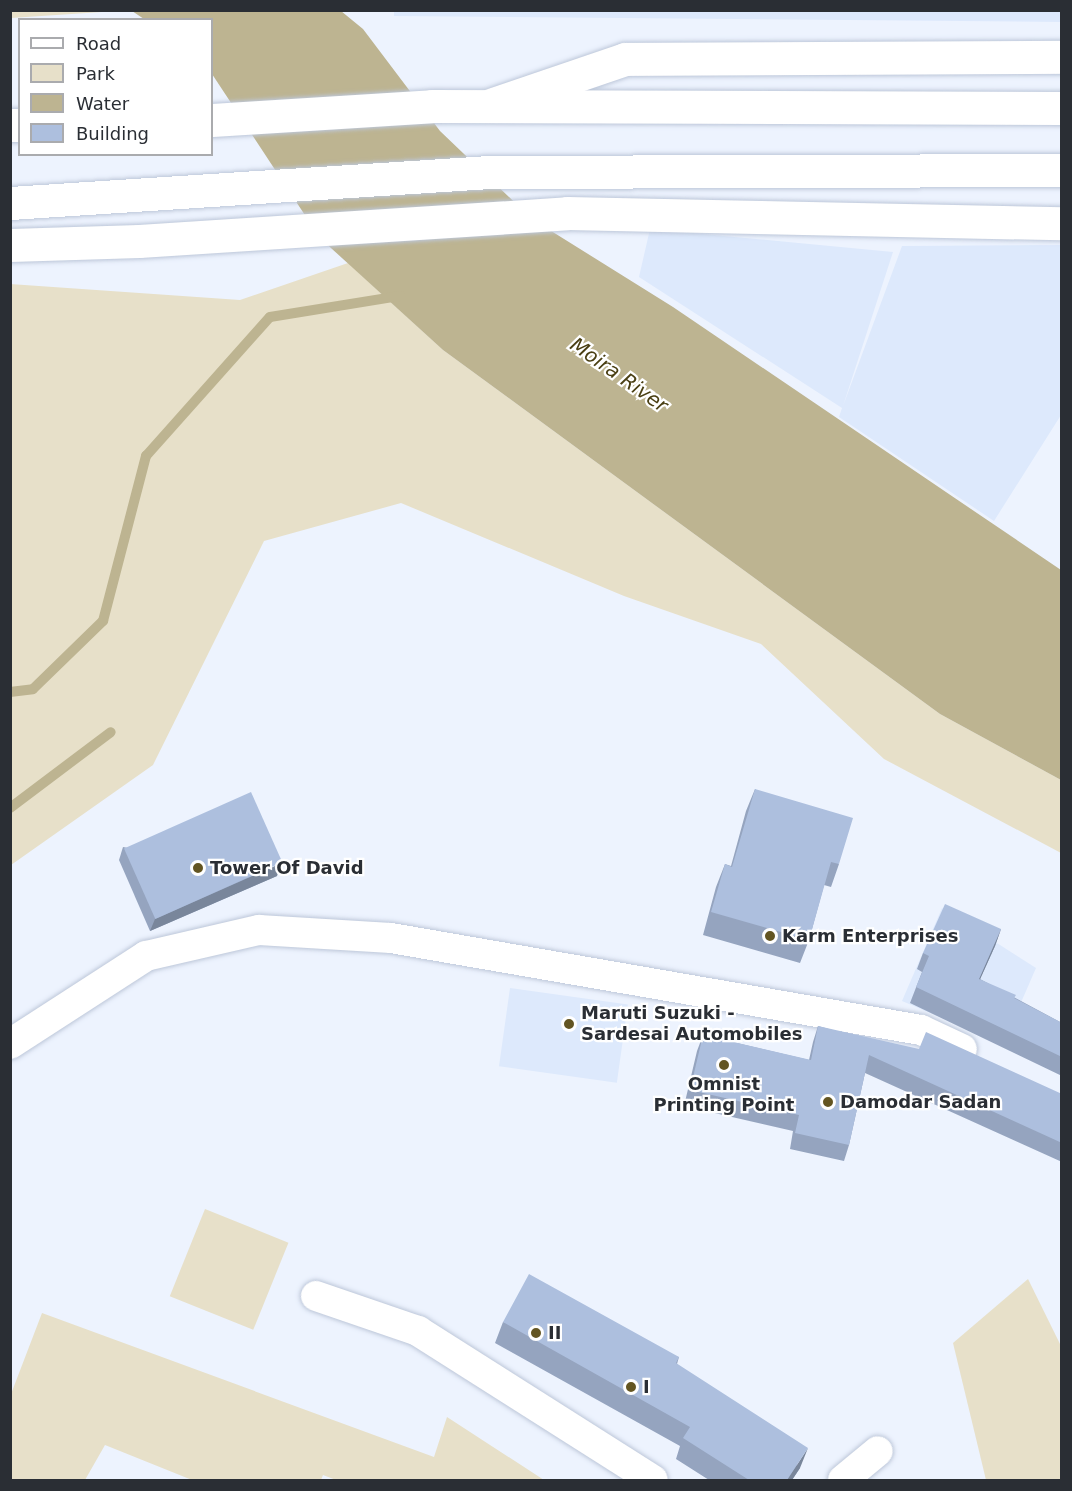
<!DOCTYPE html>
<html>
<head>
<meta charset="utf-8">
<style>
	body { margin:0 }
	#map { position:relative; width:1072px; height:1491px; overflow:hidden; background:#edf3fe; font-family:"DejaVu Sans",sans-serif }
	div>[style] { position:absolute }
	.built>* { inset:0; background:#dde9fc; transform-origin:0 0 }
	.green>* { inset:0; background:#e7e0c9; transform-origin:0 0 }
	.water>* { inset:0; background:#bdb491 }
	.stream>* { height:10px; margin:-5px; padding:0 5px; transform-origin:5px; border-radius:5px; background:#bdb491 }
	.roads { filter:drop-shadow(0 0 2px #bdc7d9) drop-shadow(0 0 2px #bdc7d9) }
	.minor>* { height:30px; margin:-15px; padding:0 15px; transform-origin:15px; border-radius:15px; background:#fff }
	.tertiary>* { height:33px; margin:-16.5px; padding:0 16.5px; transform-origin:16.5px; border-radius:16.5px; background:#fff }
	.trunk>* { height:33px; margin:-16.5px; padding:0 16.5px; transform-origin:16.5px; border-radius:16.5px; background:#fff }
	.wall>* { inset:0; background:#95a4bf }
	.shaded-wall>* { inset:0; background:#79869b }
	.building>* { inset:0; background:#adbfde; transform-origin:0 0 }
	.dots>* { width:16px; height:16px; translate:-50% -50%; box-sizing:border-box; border:3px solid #fff; border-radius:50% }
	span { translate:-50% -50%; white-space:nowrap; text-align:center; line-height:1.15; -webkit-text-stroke:4.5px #fff; paint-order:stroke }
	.poi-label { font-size:18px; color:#2a2e34; font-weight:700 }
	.left { translate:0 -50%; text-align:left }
	.water-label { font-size:20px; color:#4a3f13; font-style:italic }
	.frame { position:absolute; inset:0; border:12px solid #2a2e34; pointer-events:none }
	.legend { position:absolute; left:18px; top:18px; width:195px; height:138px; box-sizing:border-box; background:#fff; border:2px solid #aaabae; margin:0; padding:8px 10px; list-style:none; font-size:18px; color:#2a2e34 }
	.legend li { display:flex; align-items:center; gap:12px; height:30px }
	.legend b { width:30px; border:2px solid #aaabae }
</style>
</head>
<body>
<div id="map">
	<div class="built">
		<div style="clip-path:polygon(688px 11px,1061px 10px,1062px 22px,394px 16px,394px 11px)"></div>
		<div style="clip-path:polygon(650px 229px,893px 252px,843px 406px,902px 246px,1061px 245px,1061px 415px,994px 521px,839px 417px,842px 408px,639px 277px)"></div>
		<div style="clip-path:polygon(942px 908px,1036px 968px,1003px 1044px,902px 1001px)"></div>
		<div style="left:510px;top:988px;width:119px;height:79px;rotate:8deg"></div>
	</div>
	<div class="green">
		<div style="clip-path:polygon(11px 10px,117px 10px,117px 11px,11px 18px)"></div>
		<div style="clip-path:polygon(348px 263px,443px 350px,940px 714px,1061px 780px,1061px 853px,884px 759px,761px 644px,624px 596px,401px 503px,264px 541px,153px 765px,11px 865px,10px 284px,240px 300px)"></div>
		<div style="left:205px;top:1209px;width:90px;height:94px;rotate:22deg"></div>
		<div style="clip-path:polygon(1028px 1279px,1061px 1346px,1061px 1480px,986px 1480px,953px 1343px)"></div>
		<div style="clip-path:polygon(42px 1313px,434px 1457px,447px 1417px,544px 1480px,336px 1480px,323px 1475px,321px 1480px,192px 1480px,105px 1445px,85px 1480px,11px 1480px,11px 1394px)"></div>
	</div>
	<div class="water">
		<div style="clip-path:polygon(132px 11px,341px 11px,363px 29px,440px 131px,532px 219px,673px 307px,1061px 570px,1061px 780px,940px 714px,443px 350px,320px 238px,212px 74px,212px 20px,144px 19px)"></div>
	</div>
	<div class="stream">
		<div style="left:10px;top:692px;width:23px;rotate:-7deg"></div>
		<div style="left:33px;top:689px;width:98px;rotate:-44.2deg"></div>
		<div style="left:103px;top:621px;width:171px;rotate:-75.4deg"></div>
		<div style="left:146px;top:456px;width:186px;rotate:-48.3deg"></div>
		<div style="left:270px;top:317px;width:132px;rotate:-9.2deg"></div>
		<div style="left:10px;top:808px;width:126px;rotate:-37deg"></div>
	</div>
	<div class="roads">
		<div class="minor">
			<div style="left:10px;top:1044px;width:162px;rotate:-32.9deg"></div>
			<div style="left:146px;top:956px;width:116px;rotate:-13deg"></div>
			<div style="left:259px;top:930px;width:132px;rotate:3.5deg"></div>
			<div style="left:391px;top:938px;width:538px;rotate:9.85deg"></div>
			<div style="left:921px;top:1030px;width:45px;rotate:24.9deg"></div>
			<div style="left:316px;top:1296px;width:108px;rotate:18.9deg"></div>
			<div style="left:418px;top:1331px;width:278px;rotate:32.4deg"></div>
			<div style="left:843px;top:1480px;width:45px;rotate:-39.6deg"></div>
		</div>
		<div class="tertiary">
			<div style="left:493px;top:104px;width:139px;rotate:-18.8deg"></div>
			<div style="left:625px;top:59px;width:437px;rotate:-0.3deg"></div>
			<div style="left:10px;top:245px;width:129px;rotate:-1.8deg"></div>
			<div style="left:139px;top:241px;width:429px;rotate:-3.7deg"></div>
			<div style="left:567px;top:213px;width:495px;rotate:1.2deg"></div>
		</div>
		<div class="trunk">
			<div style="left:212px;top:120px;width:220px;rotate:-3.6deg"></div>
			<div style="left:432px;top:106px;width:630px;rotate:0.18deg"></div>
			<div style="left:10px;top:125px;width:10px"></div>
			<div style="left:10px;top:203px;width:483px;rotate:-3.7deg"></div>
			<div style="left:492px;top:172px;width:570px;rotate:-0.2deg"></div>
		</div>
	</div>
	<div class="wall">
		<div style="clip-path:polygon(755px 789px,839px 864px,831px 887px,824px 885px,809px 940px,800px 963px,703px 935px,716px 887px,725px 864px,731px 866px,746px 811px)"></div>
		<div style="clip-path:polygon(123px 847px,277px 876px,150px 931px,119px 860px)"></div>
		<div style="clip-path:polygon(1001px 929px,995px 946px,980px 979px,1062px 1023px,1062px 1076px,910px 1003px,922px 972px,917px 969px,923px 953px)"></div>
		<div style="clip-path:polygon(818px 1026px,1062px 1094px,1062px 1162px,865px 1073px,849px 1145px,844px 1161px,790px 1149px,793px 1131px,684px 1106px,697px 1051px,703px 1035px,809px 1060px,813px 1042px)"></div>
		<div style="clip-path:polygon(503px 1322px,679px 1357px,677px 1364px,800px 1468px,792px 1480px,709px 1480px,676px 1459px,680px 1446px,495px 1343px)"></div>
	</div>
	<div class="shaded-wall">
		<div style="clip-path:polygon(282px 863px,277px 876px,150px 931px,155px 919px)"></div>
		<div style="clip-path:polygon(1001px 929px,995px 946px,973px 995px,979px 979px)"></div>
		<div style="clip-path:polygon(808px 1448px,800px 1468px,792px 1480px,787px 1480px)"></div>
	</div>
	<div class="building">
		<div style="clip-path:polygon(755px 789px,853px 818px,839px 864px,831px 862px,809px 940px,711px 912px,725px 864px,732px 867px)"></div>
		<div style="left:251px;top:792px;width:77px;height:139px;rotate:66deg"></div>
		<div style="clip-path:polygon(945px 904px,1001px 929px,979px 979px,1016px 995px,1014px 998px,1062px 1023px,1062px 1057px,916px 987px,929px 956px,923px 953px)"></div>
		<div style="clip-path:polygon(818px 1026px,919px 1049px,926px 1032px,1062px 1094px,1062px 1143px,869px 1055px,849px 1145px,795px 1133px,799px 1115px,690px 1090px,703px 1035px,811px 1060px)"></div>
		<div style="clip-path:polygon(529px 1274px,679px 1357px,676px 1363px,808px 1448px,787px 1480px,749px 1480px,683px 1438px,690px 1427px,503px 1322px)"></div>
	</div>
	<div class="dots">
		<div style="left:198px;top:868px;background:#635522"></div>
		<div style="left:770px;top:936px;background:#635522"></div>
		<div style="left:569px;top:1024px;background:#635522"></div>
		<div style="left:724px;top:1065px;background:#635522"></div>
		<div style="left:828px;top:1102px;background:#635522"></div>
		<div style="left:536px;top:1333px;background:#635522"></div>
		<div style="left:631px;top:1387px;background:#635522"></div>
	</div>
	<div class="poi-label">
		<span class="left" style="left:210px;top:868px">Tower Of David</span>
		<span class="left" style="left:782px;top:936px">Karm Enterprises</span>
		<span class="left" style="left:581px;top:1024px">Maruti Suzuki -<br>Sardesai Automobiles</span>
		<span style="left:724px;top:1095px">Omnist<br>Printing Point</span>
		<span class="left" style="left:840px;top:1102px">Damodar Sadan</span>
		<span class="left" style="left:548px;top:1333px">II</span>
		<span class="left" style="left:643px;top:1387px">I</span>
	</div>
	<div class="water-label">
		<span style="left:619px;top:375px;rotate:35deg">Moira River</span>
	</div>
	<div class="frame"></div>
	<ul class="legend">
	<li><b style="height:8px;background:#fff"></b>Road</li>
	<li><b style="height:16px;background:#e7e0c9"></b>Park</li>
	<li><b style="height:16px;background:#bdb491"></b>Water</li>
	<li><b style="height:16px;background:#adbfde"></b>Building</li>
	</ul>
</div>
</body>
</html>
